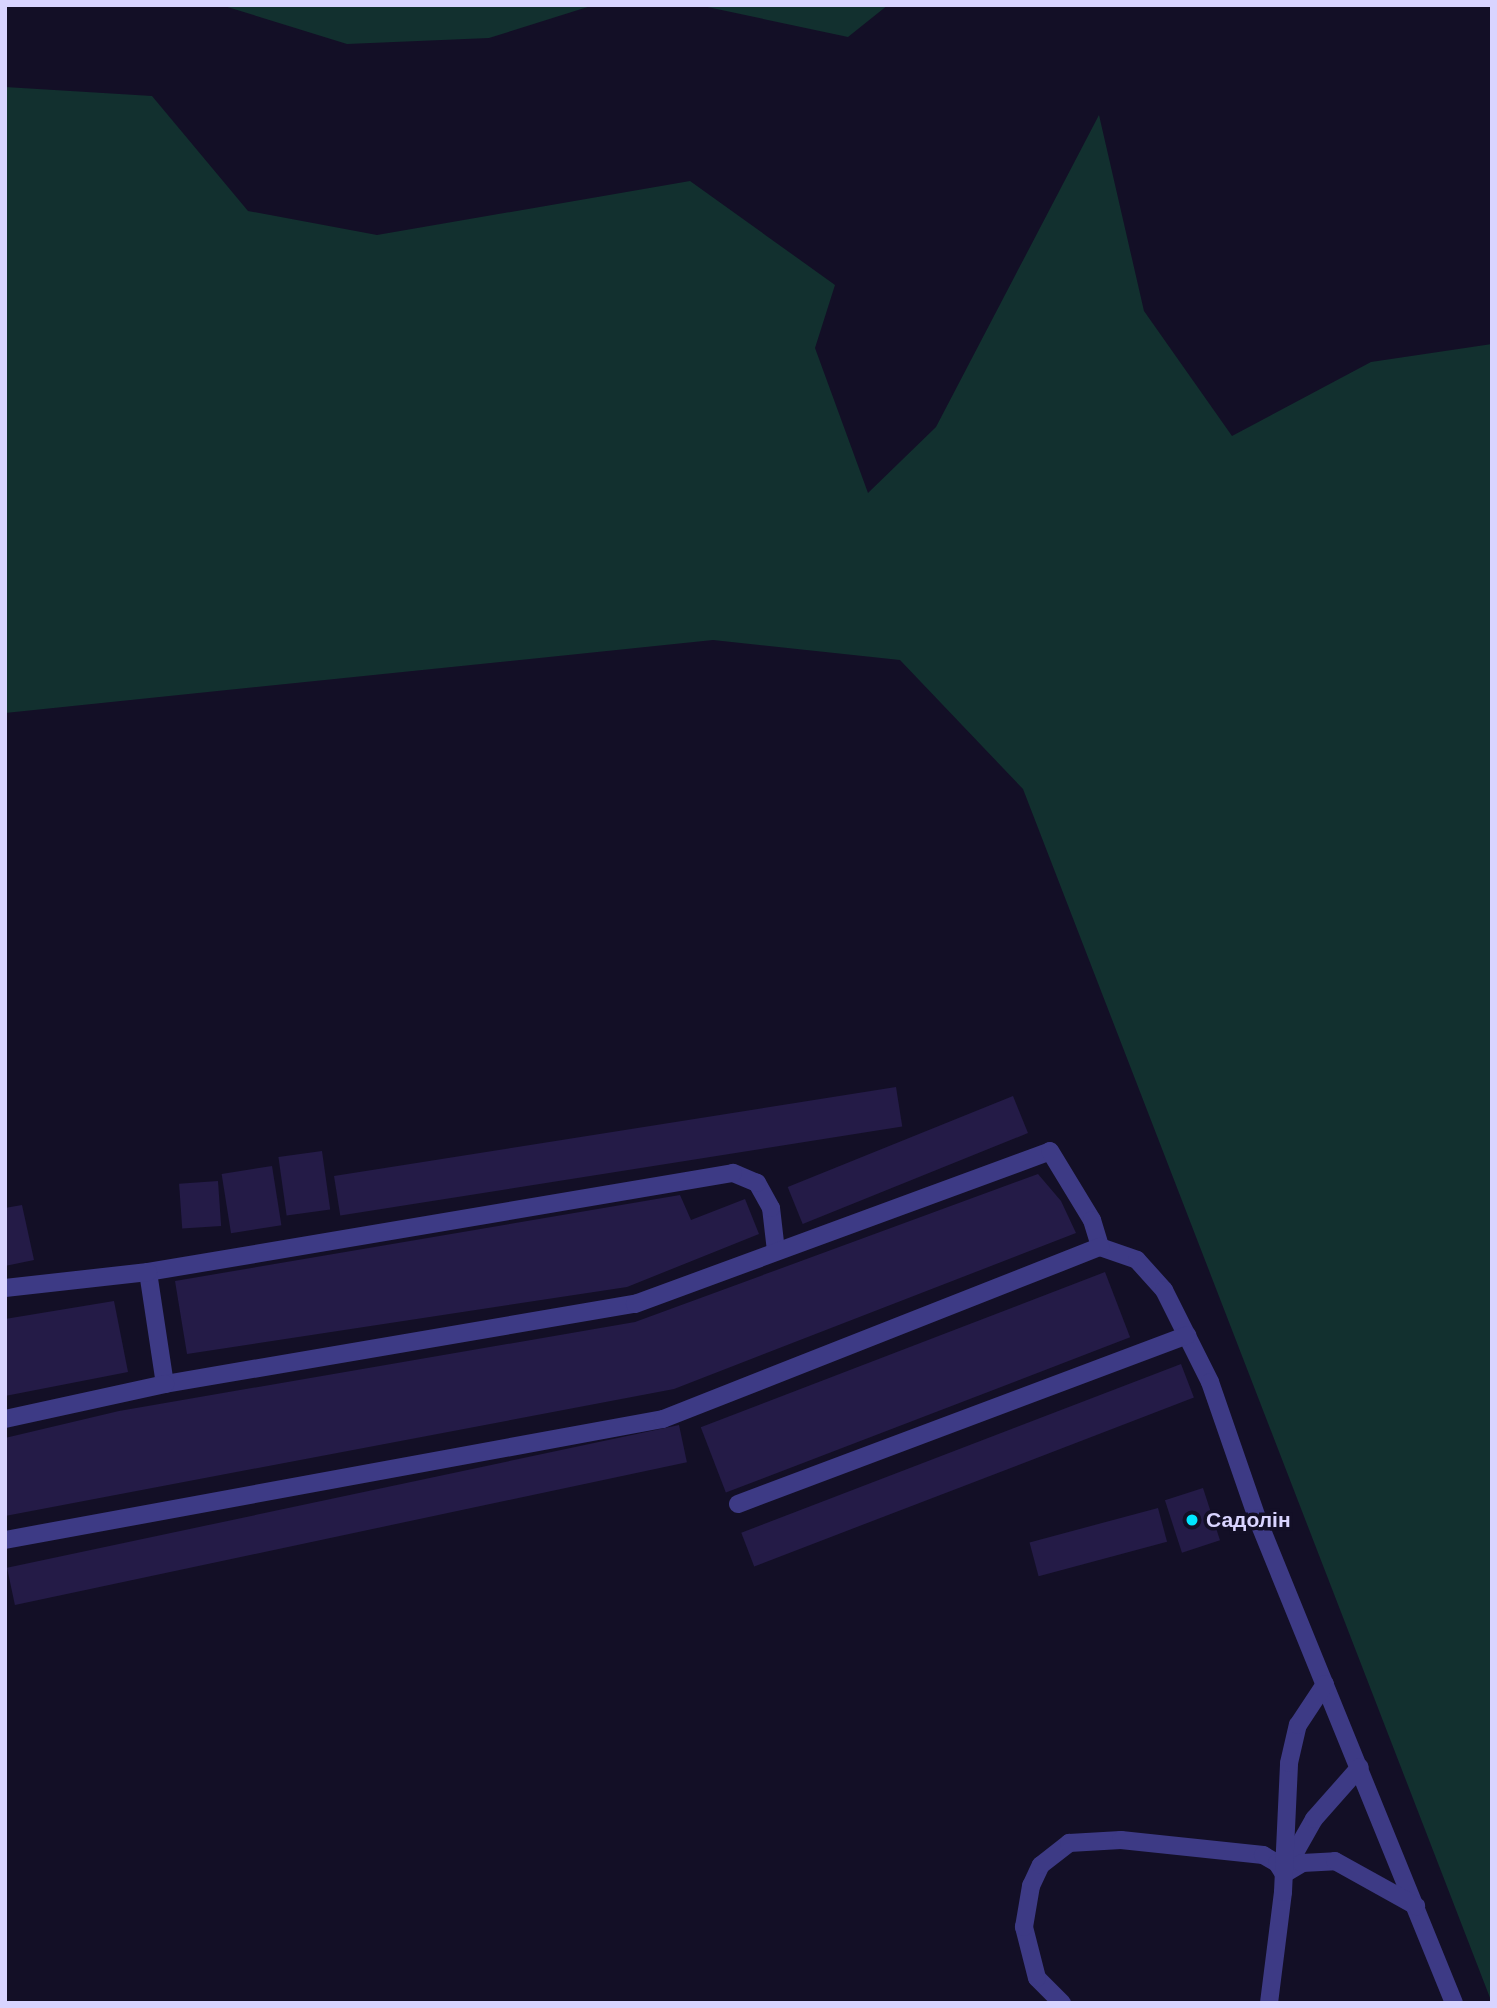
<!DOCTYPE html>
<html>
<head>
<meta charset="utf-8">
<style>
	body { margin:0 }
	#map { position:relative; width:1497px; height:2008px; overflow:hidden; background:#130f26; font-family:"DM Sans",sans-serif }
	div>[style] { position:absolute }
	.green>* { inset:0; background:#12302f }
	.building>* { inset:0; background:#241b47; transform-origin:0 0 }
	.minor>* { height:18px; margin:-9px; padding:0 9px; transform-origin:9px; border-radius:9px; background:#3d3a85 }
	.dots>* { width:19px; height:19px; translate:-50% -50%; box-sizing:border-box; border:4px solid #130f26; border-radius:50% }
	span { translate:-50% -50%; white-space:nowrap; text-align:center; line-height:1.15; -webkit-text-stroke:7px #130f26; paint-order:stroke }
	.poi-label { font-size:21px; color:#d9d4ff; font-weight:700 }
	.left { translate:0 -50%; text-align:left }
	.frame { position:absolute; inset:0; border:7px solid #d9d4ff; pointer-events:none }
</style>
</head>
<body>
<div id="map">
	<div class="green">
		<div style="clip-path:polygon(221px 5px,594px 5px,489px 38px,347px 44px)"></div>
		<div style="clip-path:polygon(698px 5px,888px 5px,848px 37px)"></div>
		<div style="clip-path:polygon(5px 87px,152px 96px,248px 211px,377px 235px,690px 181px,835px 285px,815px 348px,868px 493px,936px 427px,1099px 115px,1144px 311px,1232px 436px,1371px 362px,1492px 344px,1492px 2003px,1023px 789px,900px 660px,713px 640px,5px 713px)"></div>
	</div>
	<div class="building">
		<div style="left:896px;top:1087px;width:40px;height:569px;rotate:81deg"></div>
		<div style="left:1013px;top:1096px;width:40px;height:243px;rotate:68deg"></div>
		<div style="left:322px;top:1151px;width:59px;height:44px;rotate:82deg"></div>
		<div style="left:272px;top:1166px;width:60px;height:51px;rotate:81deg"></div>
		<div style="clip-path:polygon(1038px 1174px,1061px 1201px,1076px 1233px,674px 1389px,5px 1516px,5px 1438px,119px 1411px,635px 1322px)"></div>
		<div style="left:218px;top:1181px;width:45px;height:39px;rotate:86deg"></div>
		<div style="clip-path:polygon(680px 1195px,691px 1220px,745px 1199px,759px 1234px,627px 1287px,187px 1354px,175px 1281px)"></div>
		<div style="clip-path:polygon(22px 1205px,34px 1260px,5px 1266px,5px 1208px)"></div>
		<div style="left:1105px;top:1272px;width:70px;height:433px;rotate:69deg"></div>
		<div style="clip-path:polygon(114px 1301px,128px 1372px,5px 1396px,5px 1319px)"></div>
		<div style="left:1181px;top:1364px;width:36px;height:471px;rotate:69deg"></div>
		<div style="left:679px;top:1425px;width:38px;height:687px;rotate:78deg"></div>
		<div style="left:1203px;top:1488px;width:55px;height:40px;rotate:72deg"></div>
		<div style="left:1158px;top:1508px;width:35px;height:133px;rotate:75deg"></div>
	</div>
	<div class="minor">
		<div style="left:776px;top:1251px;width:43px;rotate:-96.6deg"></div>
		<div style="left:771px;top:1208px;width:29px;rotate:-119deg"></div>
		<div style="left:757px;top:1183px;width:26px;rotate:-157deg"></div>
		<div style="left:733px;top:1173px;width:593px;rotate:170.39deg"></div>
		<div style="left:148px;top:1272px;width:113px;rotate:81.4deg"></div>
		<div style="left:165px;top:1384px;width:477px;rotate:-9.7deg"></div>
		<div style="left:635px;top:1304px;width:442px;rotate:-20.2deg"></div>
		<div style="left:1050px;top:1151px;width:81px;rotate:58.7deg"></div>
		<div style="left:1092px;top:1220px;width:28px;rotate:73deg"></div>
		<div style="left:1100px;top:1247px;width:39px;rotate:19deg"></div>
		<div style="left:1137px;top:1260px;width:40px;rotate:48deg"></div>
		<div style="left:1164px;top:1290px;width:103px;rotate:63.4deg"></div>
		<div style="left:1210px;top:1382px;width:144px;rotate:70.9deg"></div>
		<div style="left:1257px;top:1518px;width:523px;rotate:67.89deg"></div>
		<div style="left:5px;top:1288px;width:144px;rotate:-6.4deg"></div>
		<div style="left:5px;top:1419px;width:164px;rotate:-12.3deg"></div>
		<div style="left:738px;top:1504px;width:480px;rotate:-20.6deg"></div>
		<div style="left:5px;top:1540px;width:669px;rotate:-10.42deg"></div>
		<div style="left:663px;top:1419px;width:470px;rotate:-21.5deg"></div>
		<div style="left:1288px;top:1865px;width:53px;rotate:-60.5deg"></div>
		<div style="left:1314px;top:1819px;width:69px;rotate:-48.5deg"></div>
		<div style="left:1284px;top:1874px;width:21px;rotate:-31deg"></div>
		<div style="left:1302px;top:1863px;width:33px;rotate:-3deg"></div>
		<div style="left:1335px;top:1861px;width:93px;rotate:29.1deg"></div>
		<div style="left:1062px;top:2003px;width:35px;rotate:-135deg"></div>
		<div style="left:1037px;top:1978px;width:53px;rotate:-104.3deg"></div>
		<div style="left:1024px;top:1927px;width:42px;rotate:-80.3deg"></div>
		<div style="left:1031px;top:1886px;width:23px;rotate:-65deg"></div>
		<div style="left:1041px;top:1865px;width:36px;rotate:-38deg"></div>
		<div style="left:1069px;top:1843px;width:52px;rotate:-3.3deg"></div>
		<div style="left:1121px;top:1840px;width:143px;rotate:6deg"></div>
		<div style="left:1263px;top:1855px;width:16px;rotate:30deg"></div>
		<div style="left:1277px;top:1863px;width:13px;rotate:58deg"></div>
		<div style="left:1269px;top:2003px;width:112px;rotate:-82.8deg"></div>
		<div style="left:1283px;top:1892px;width:129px;rotate:-87.3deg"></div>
		<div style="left:1289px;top:1763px;width:39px;rotate:-77deg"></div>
		<div style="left:1298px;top:1725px;width:49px;rotate:-56.6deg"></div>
	</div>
	<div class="dots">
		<div style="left:1192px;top:1520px;background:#00e5ff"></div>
	</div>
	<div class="poi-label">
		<span class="left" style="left:1206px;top:1520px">Садолін</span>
	</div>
	<div class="frame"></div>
</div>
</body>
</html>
